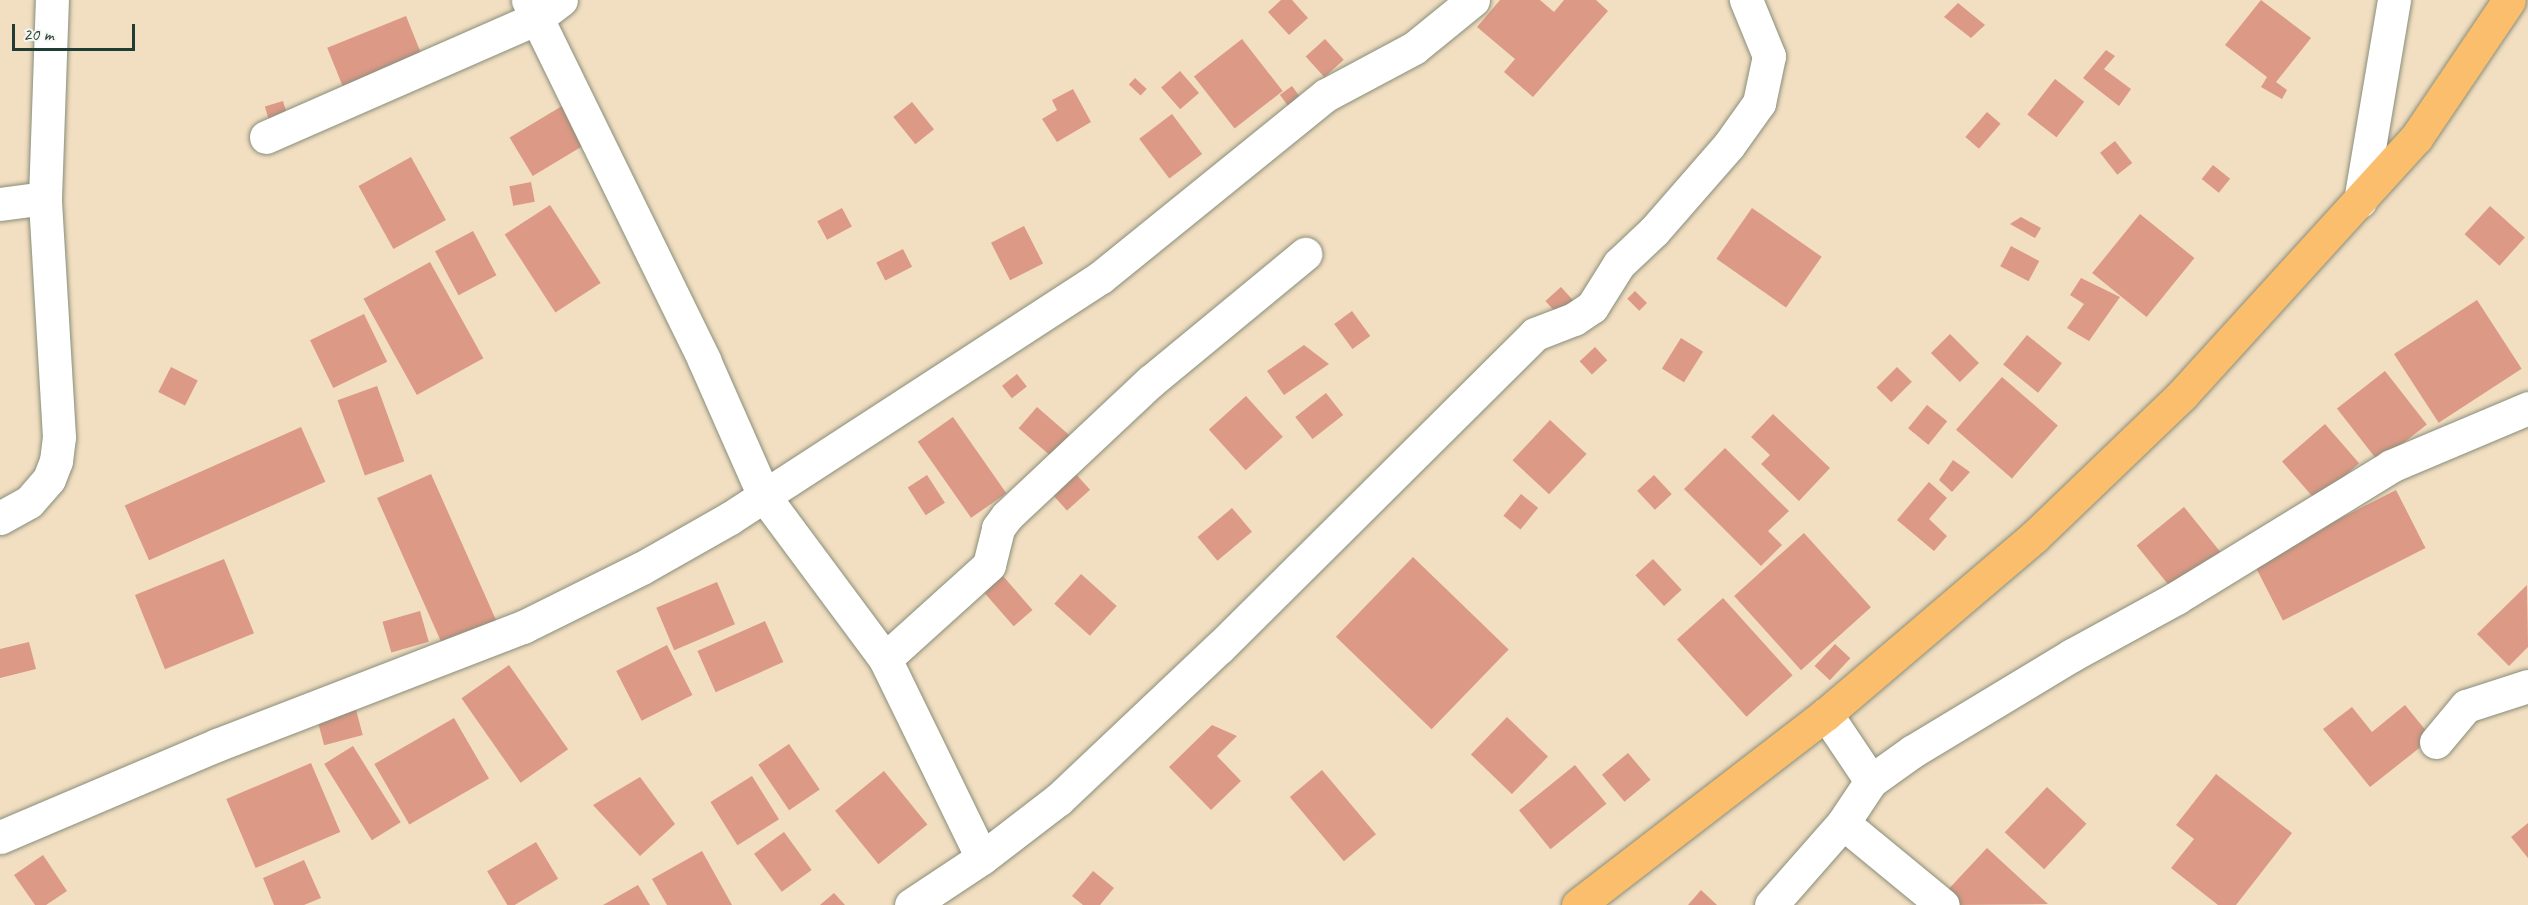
<!DOCTYPE html>
<html>
<head>
<meta charset="utf-8">
<style>
	body { margin:0 }
	#map { position:relative; width:2528px; height:905px; overflow:hidden; background:#f2dec1; font-family:Caveat,sans-serif }
	div>[style] { position:absolute }
	.building>* { inset:0; background:#dc9986; transform-origin:0 0 }
	.roads { filter:drop-shadow(0 0 2px #888e7a) drop-shadow(0 0 2px #888e7a) }
	.minor>* { height:33px; margin:-16.5px; padding:0 16.5px; transform-origin:16.5px; border-radius:16.5px; background:#fff }
	.highway>* { height:33px; margin:-16.5px; padding:0 16.5px; transform-origin:16.5px; border-radius:16.5px; background:#fabe6d }
	span { translate:-50% -50%; white-space:nowrap; text-align:center; line-height:1.15; -webkit-text-stroke:6px #f6f6f2; paint-order:stroke }
	.scale { position:absolute; left:12px; top:24px; width:123px; height:27px; box-sizing:border-box; border:3px solid #1f3d34; border-top:0; padding-left:8px; font-size:18px; line-height:21px; white-space:nowrap; color:#1f3d34; -webkit-text-stroke:4px #f6f6f2; paint-order:stroke }
</style>
</head>
<body>
<div id="map">
	<div class="building">
		<div style="clip-path:polygon(1281px 0,1292px 0,1308px 18px,1289px 35px,1268px 12px)"></div>
		<div style="clip-path:polygon(1500px 0,1540px 0,1554px 12px,1564px 0,1596px 0,1608px 11px,1533px 97px,1504px 72px,1515px 59px,1477px 27px)"></div>
		<div style="clip-path:polygon(2261px 0,2311px 38px,2276px 82px,2287px 90px,2282px 99px,2261px 87px,2267px 77px,2225px 45px)"></div>
		<div style="clip-path:polygon(1958px 3px,1985px 25px,1971px 38px,1944px 17px)"></div>
		<div style="left:406px;top:16px;width:66px;height:85px;rotate:68deg"></div>
		<div style="left:1242px;top:39px;width:66px;height:61px;rotate:52deg"></div>
		<div style="left:1325px;top:39px;width:28px;height:26px;rotate:48deg"></div>
		<div style="clip-path:polygon(2106px 50px,2115px 56px,2104px 69px,2131px 89px,2119px 106px,2083px 78px)"></div>
		<div style="left:1180px;top:71px;width:29px;height:25px;rotate:49deg"></div>
		<div style="left:1135px;top:78px;width:16px;height:9px;rotate:43deg"></div>
		<div style="left:2055px;top:79px;width:37px;height:45px;rotate:38deg"></div>
		<div style="left:1292px;top:86px;width:22px;height:15px;rotate:54deg"></div>
		<div style="clip-path:polygon(1073px 89px,1091px 122px,1057px 142px,1042px 119px,1057px 110px,1052px 100px)"></div>
		<div style="left:283px;top:101px;width:14px;height:19px;rotate:73deg"></div>
		<div style="left:912px;top:102px;width:35px;height:24px;rotate:51deg"></div>
		<div style="left:567px;top:103px;width:45px;height:67px;rotate:59deg"></div>
		<div style="left:1987px;top:112px;width:18px;height:33px;rotate:41deg"></div>
		<div style="left:1172px;top:114px;width:50px;height:41px;rotate:53deg"></div>
		<div style="left:2115px;top:141px;width:28px;height:19px;rotate:52deg"></div>
		<div style="left:411px;top:157px;width:72px;height:60px;rotate:61deg"></div>
		<div style="left:2213px;top:165px;width:22px;height:18px;rotate:39deg"></div>
		<div style="left:531px;top:182px;width:20px;height:22px;rotate:79deg"></div>
		<div style="left:550px;top:205px;width:93px;height:54px;rotate:57deg"></div>
		<div style="left:2490px;top:206px;width:47px;height:38px;rotate:42deg"></div>
		<div style="left:842px;top:208px;width:21px;height:28px;rotate:62deg"></div>
		<div style="left:1752px;top:208px;width:85px;height:62px;rotate:35deg"></div>
		<div style="left:2140px;top:214px;width:70px;height:76px;rotate:39deg"></div>
		<div style="clip-path:polygon(2021px 217px,2041px 228px,2035px 238px,2010px 224px)"></div>
		<div style="left:1024px;top:226px;width:42px;height:37px;rotate:63deg"></div>
		<div style="left:473px;top:231px;width:50px;height:43px;rotate:62deg"></div>
		<div style="left:2011px;top:246px;width:32px;height:23px;rotate:28deg"></div>
		<div style="left:903px;top:249px;width:20px;height:30px;rotate:63deg"></div>
		<div style="left:430px;top:262px;width:110px;height:76px;rotate:61deg"></div>
		<div style="clip-path:polygon(2081px 278px,2120px 297px,2089px 341px,2067px 328px,2084px 304px,2070px 295px)"></div>
		<div style="left:1561px;top:287px;width:24px;height:21px;rotate:48deg"></div>
		<div style="left:1635px;top:291px;width:17px;height:11px;rotate:45deg"></div>
		<div style="left:2477px;top:300px;width:82px;height:99px;rotate:57deg"></div>
		<div style="left:1352px;top:311px;width:31px;height:22px;rotate:54deg"></div>
		<div style="left:364px;top:314px;width:53px;height:60px;rotate:64deg"></div>
		<div style="left:1950px;top:334px;width:41px;height:27px;rotate:45deg"></div>
		<div style="left:2027px;top:335px;width:45px;height:38px;rotate:39deg"></div>
		<div style="left:1681px;top:338px;width:26px;height:36px;rotate:32deg"></div>
		<div style="clip-path:polygon(1304px 345px,1329px 364px,1284px 395px,1267px 371px)"></div>
		<div style="left:1595px;top:347px;width:18px;height:21px;rotate:47deg"></div>
		<div style="left:171px;top:367px;width:30px;height:28px;rotate:27deg"></div>
		<div style="left:1897px;top:367px;width:21px;height:29px;rotate:45deg"></div>
		<div style="left:2385px;top:371px;width:68px;height:61px;rotate:52deg"></div>
		<div style="left:1017px;top:374px;width:16px;height:19px;rotate:52deg"></div>
		<div style="left:2002px;top:377px;width:74px;height:70px;rotate:41deg"></div>
		<div style="left:377px;top:386px;width:80px;height:42px;rotate:70deg"></div>
		<div style="left:1326px;top:393px;width:28px;height:39px;rotate:52deg"></div>
		<div style="left:1246px;top:396px;width:55px;height:50px;rotate:48deg"></div>
		<div style="left:1927px;top:405px;width:26px;height:30px;rotate:39deg"></div>
		<div style="left:1037px;top:407px;width:48px;height:28px;rotate:41deg"></div>
		<div style="clip-path:polygon(1773px 414px,1830px 468px,1799px 501px,1761px 464px,1770px 455px,1751px 437px)"></div>
		<div style="left:953px;top:417px;width:93px;height:43px;rotate:55deg"></div>
		<div style="left:1550px;top:420px;width:50px;height:55px;rotate:43deg"></div>
		<div style="left:2325px;top:424px;width:52px;height:57px;rotate:49deg"></div>
		<div style="left:301px;top:427px;width:60px;height:193px;rotate:66deg"></div>
		<div style="clip-path:polygon(1725px 448px,1789px 511px,1768px 531px,1782px 545px,1761px 566px,1684px 489px)"></div>
		<div style="clip-path:polygon(1953px 460px,1970px 472px,1952px 492px,1939px 480px)"></div>
		<div style="left:1074px;top:472px;width:24px;height:31px;rotate:48deg"></div>
		<div style="left:431px;top:474px;width:162px;height:59px;rotate:66deg"></div>
		<div style="left:927px;top:475px;width:33px;height:23px;rotate:57deg"></div>
		<div style="left:1654px;top:475px;width:26px;height:23px;rotate:47deg"></div>
		<div style="clip-path:polygon(1929px 482px,1947px 498px,1929px 519px,1947px 536px,1934px 551px,1897px 520px)"></div>
		<div style="left:2396px;top:490px;width:65px;height:160px;rotate:63deg"></div>
		<div style="left:1521px;top:494px;width:22px;height:28px;rotate:39deg"></div>
		<div style="left:2184px;top:507px;width:65px;height:61px;rotate:51deg"></div>
		<div style="left:1232px;top:508px;width:31px;height:45px;rotate:50deg"></div>
		<div style="left:1804px;top:533px;width:100px;height:94px;rotate:48deg"></div>
		<div style="left:1413px;top:557px;width:133px;height:111px;rotate:44deg"></div>
		<div style="left:224px;top:559px;width:80px;height:96px;rotate:68deg"></div>
		<div style="left:1653px;top:559px;width:42px;height:24px;rotate:47deg"></div>
		<div style="left:1081px;top:574px;width:48px;height:40px;rotate:42deg"></div>
		<div style="left:1003px;top:576px;width:45px;height:25px;rotate:49deg"></div>
		<div style="left:717px;top:582px;width:46px;height:66px;rotate:67deg"></div>
		<div style="clip-path:polygon(2527px 585px,2528px 647px,2509px 666px,2477px 634px)"></div>
		<div style="left:1723px;top:598px;width:104px;height:62px;rotate:48deg"></div>
		<div style="left:420px;top:611px;width:32px;height:39px;rotate:74deg"></div>
		<div style="left:765px;top:621px;width:45px;height:74px;rotate:66deg"></div>
		<div style="clip-path:polygon(29px 642px,36px 669px,0 678px,0 649px)"></div>
		<div style="left:1835px;top:644px;width:21px;height:30px;rotate:43deg"></div>
		<div style="left:667px;top:645px;width:56px;height:57px;rotate:63deg"></div>
		<div style="left:509px;top:665px;width:103px;height:58px;rotate:55deg"></div>
		<div style="clip-path:polygon(2405px 705px,2432px 738px,2370px 787px,2323px 729px,2352px 707px,2372px 732px)"></div>
		<div style="left:355px;top:706px;width:30px;height:40px;rotate:75deg"></div>
		<div style="left:1507px;top:717px;width:57px;height:52px;rotate:44deg"></div>
		<div style="left:454px;top:718px;width:70px;height:92px;rotate:60deg"></div>
		<div style="clip-path:polygon(1212px 725px,1237px 736px,1217px 756px,1241px 781px,1211px 810px,1169px 767px)"></div>
		<div style="left:789px;top:744px;width:55px;height:37px;rotate:56deg"></div>
		<div style="left:353px;top:746px;width:90px;height:34px;rotate:58deg"></div>
		<div style="left:1628px;top:753px;width:35px;height:34px;rotate:50deg"></div>
		<div style="left:311px;top:763px;width:75px;height:92px;rotate:67deg"></div>
		<div style="left:1575px;top:765px;width:50px;height:72px;rotate:51deg"></div>
		<div style="left:1322px;top:770px;width:84px;height:42px;rotate:50deg"></div>
		<div style="left:884px;top:771px;width:69px;height:63px;rotate:51deg"></div>
		<div style="clip-path:polygon(2216px 774px,2292px 833px,2236px 905px,2218px 905px,2171px 868px,2194px 839px,2176px 825px)"></div>
		<div style="left:752px;top:776px;width:51px;height:49px;rotate:58deg"></div>
		<div style="clip-path:polygon(640px 777px,675px 824px,640px 856px,593px 805px)"></div>
		<div style="left:2047px;top:787px;width:54px;height:62px;rotate:43deg"></div>
		<div style="clip-path:polygon(2528px 823px,2528px 858px,2511px 837px)"></div>
		<div style="left:784px;top:832px;width:47px;height:37px;rotate:54deg"></div>
		<div style="left:536px;top:842px;width:43px;height:57px;rotate:59deg"></div>
		<div style="clip-path:polygon(1987px 848px,2048px 904px,1957px 905px,1944px 894px)"></div>
		<div style="clip-path:polygon(702px 851px,732px 905px,667px 905px,652px 879px)"></div>
		<div style="clip-path:polygon(43px 855px,67px 891px,46px 905px,35px 905px,14px 875px)"></div>
		<div style="clip-path:polygon(304px 860px,321px 898px,304px 905px,274px 905px,263px 878px)"></div>
		<div style="clip-path:polygon(1093px 871px,1114px 888px,1100px 905px,1083px 905px,1072px 896px)"></div>
		<div style="clip-path:polygon(638px 885px,650px 905px,603px 905px)"></div>
		<div style="clip-path:polygon(1701px 890px,1717px 905px,1688px 905px)"></div>
		<div style="clip-path:polygon(834px 893px,845px 905px,820px 905px)"></div>
	</div>
	<div class="roads">
		<div class="minor">
			<div style="left:528px;top:0;width:401px;rotate:63.9deg"></div>
			<div style="left:704px;top:360px;width:149px;rotate:66.2deg"></div>
			<div style="left:764px;top:496px;width:203px;rotate:53.4deg"></div>
			<div style="left:885px;top:659px;width:221px;rotate:64deg"></div>
			<div style="left:266px;top:137px;width:296px;rotate:-23.7deg"></div>
			<div style="left:537px;top:18px;width:30px;rotate:-37deg"></div>
			<div style="left:2360px;top:201px;width:204px;rotate:-80.4deg"></div>
			<div style="left:0;top:204px;width:45px;rotate:-7.6deg"></div>
			<div style="left:0;top:518px;width:33px;rotate:-29deg"></div>
			<div style="left:29px;top:502px;width:30px;rotate:-49deg"></div>
			<div style="left:49px;top:479px;width:19px;rotate:-69deg"></div>
			<div style="left:56px;top:461px;width:24px;rotate:-83deg"></div>
			<div style="left:59px;top:437px;width:239px;rotate:-93.4deg"></div>
			<div style="left:45px;top:198px;width:198px;rotate:-88deg"></div>
			<div style="left:885px;top:659px;width:140px;rotate:-42.1deg"></div>
			<div style="left:989px;top:565px;width:38px;rotate:-76deg"></div>
			<div style="left:998px;top:528px;width:15px;rotate:-53deg"></div>
			<div style="left:1007px;top:516px;width:197px;rotate:-43.2deg"></div>
			<div style="left:1151px;top:381px;width:200px;rotate:-39.5deg"></div>
			<div style="left:1826px;top:714px;width:81px;rotate:56.1deg"></div>
			<div style="left:2436px;top:742px;width:47px;rotate:-50.2deg"></div>
			<div style="left:2466px;top:706px;width:65px;rotate:-17.9deg"></div>
			<div style="left:1843px;top:823px;width:129px;rotate:39.4deg"></div>
			<div style="left:0;top:837px;width:236px;rotate:-23deg"></div>
			<div style="left:217px;top:745px;width:328px;rotate:-21.1deg"></div>
			<div style="left:523px;top:627px;width:133px;rotate:-26.4deg"></div>
			<div style="left:642px;top:568px;width:101px;rotate:-29.6deg"></div>
			<div style="left:730px;top:518px;width:442px;rotate:-33deg"></div>
			<div style="left:1101px;top:277px;width:289px;rotate:-39deg"></div>
			<div style="left:1326px;top:95px;width:100px;rotate:-28.1deg"></div>
			<div style="left:1414px;top:48px;width:76px;rotate:-39.1deg"></div>
			<div style="left:911px;top:905px;width:85px;rotate:-33.5deg"></div>
			<div style="left:982px;top:858px;width:97px;rotate:-37.5deg"></div>
			<div style="left:1059px;top:799px;width:221px;rotate:-43.4deg"></div>
			<div style="left:1220px;top:647px;width:444px;rotate:-44.8deg"></div>
			<div style="left:1535px;top:334px;width:42px;rotate:-21deg"></div>
			<div style="left:1574px;top:319px;width:22px;rotate:-34deg"></div>
			<div style="left:1592px;top:307px;width:51px;rotate:-57.9deg"></div>
			<div style="left:1619px;top:264px;width:48px;rotate:-43.3deg"></div>
			<div style="left:1654px;top:231px;width:114px;rotate:-48.9deg"></div>
			<div style="left:1729px;top:145px;width:52px;rotate:-54.5deg"></div>
			<div style="left:1759px;top:103px;width:48px;rotate:-78deg"></div>
			<div style="left:1769px;top:56px;width:61px;rotate:-112.3deg"></div>
			<div style="left:1771px;top:905px;width:109px;rotate:-48.7deg"></div>
			<div style="left:1843px;top:823px;width:50px;rotate:-56.3deg"></div>
			<div style="left:1871px;top:781px;width:52px;rotate:-35.5deg"></div>
			<div style="left:1913px;top:751px;width:186px;rotate:-31.1deg"></div>
			<div style="left:2072px;top:655px;width:119px;rotate:-28.7deg"></div>
			<div style="left:2176px;top:598px;width:252px;rotate:-31.5deg"></div>
			<div style="left:2391px;top:466px;width:149px;rotate:-22.9deg"></div>
		</div>
		<div class="highway">
			<div style="left:1578px;top:905px;width:313px;rotate:-37.6deg"></div>
			<div style="left:1826px;top:714px;width:273px;rotate:-40.4deg"></div>
			<div style="left:2034px;top:537px;width:205px;rotate:-43.8deg"></div>
			<div style="left:2182px;top:395px;width:348px;rotate:-47.7deg"></div>
			<div style="left:2416px;top:138px;width:166px;rotate:-56deg"></div>
		</div>
	</div>
	<div class="scale">20 m</div>
</div>
</body>
</html>
